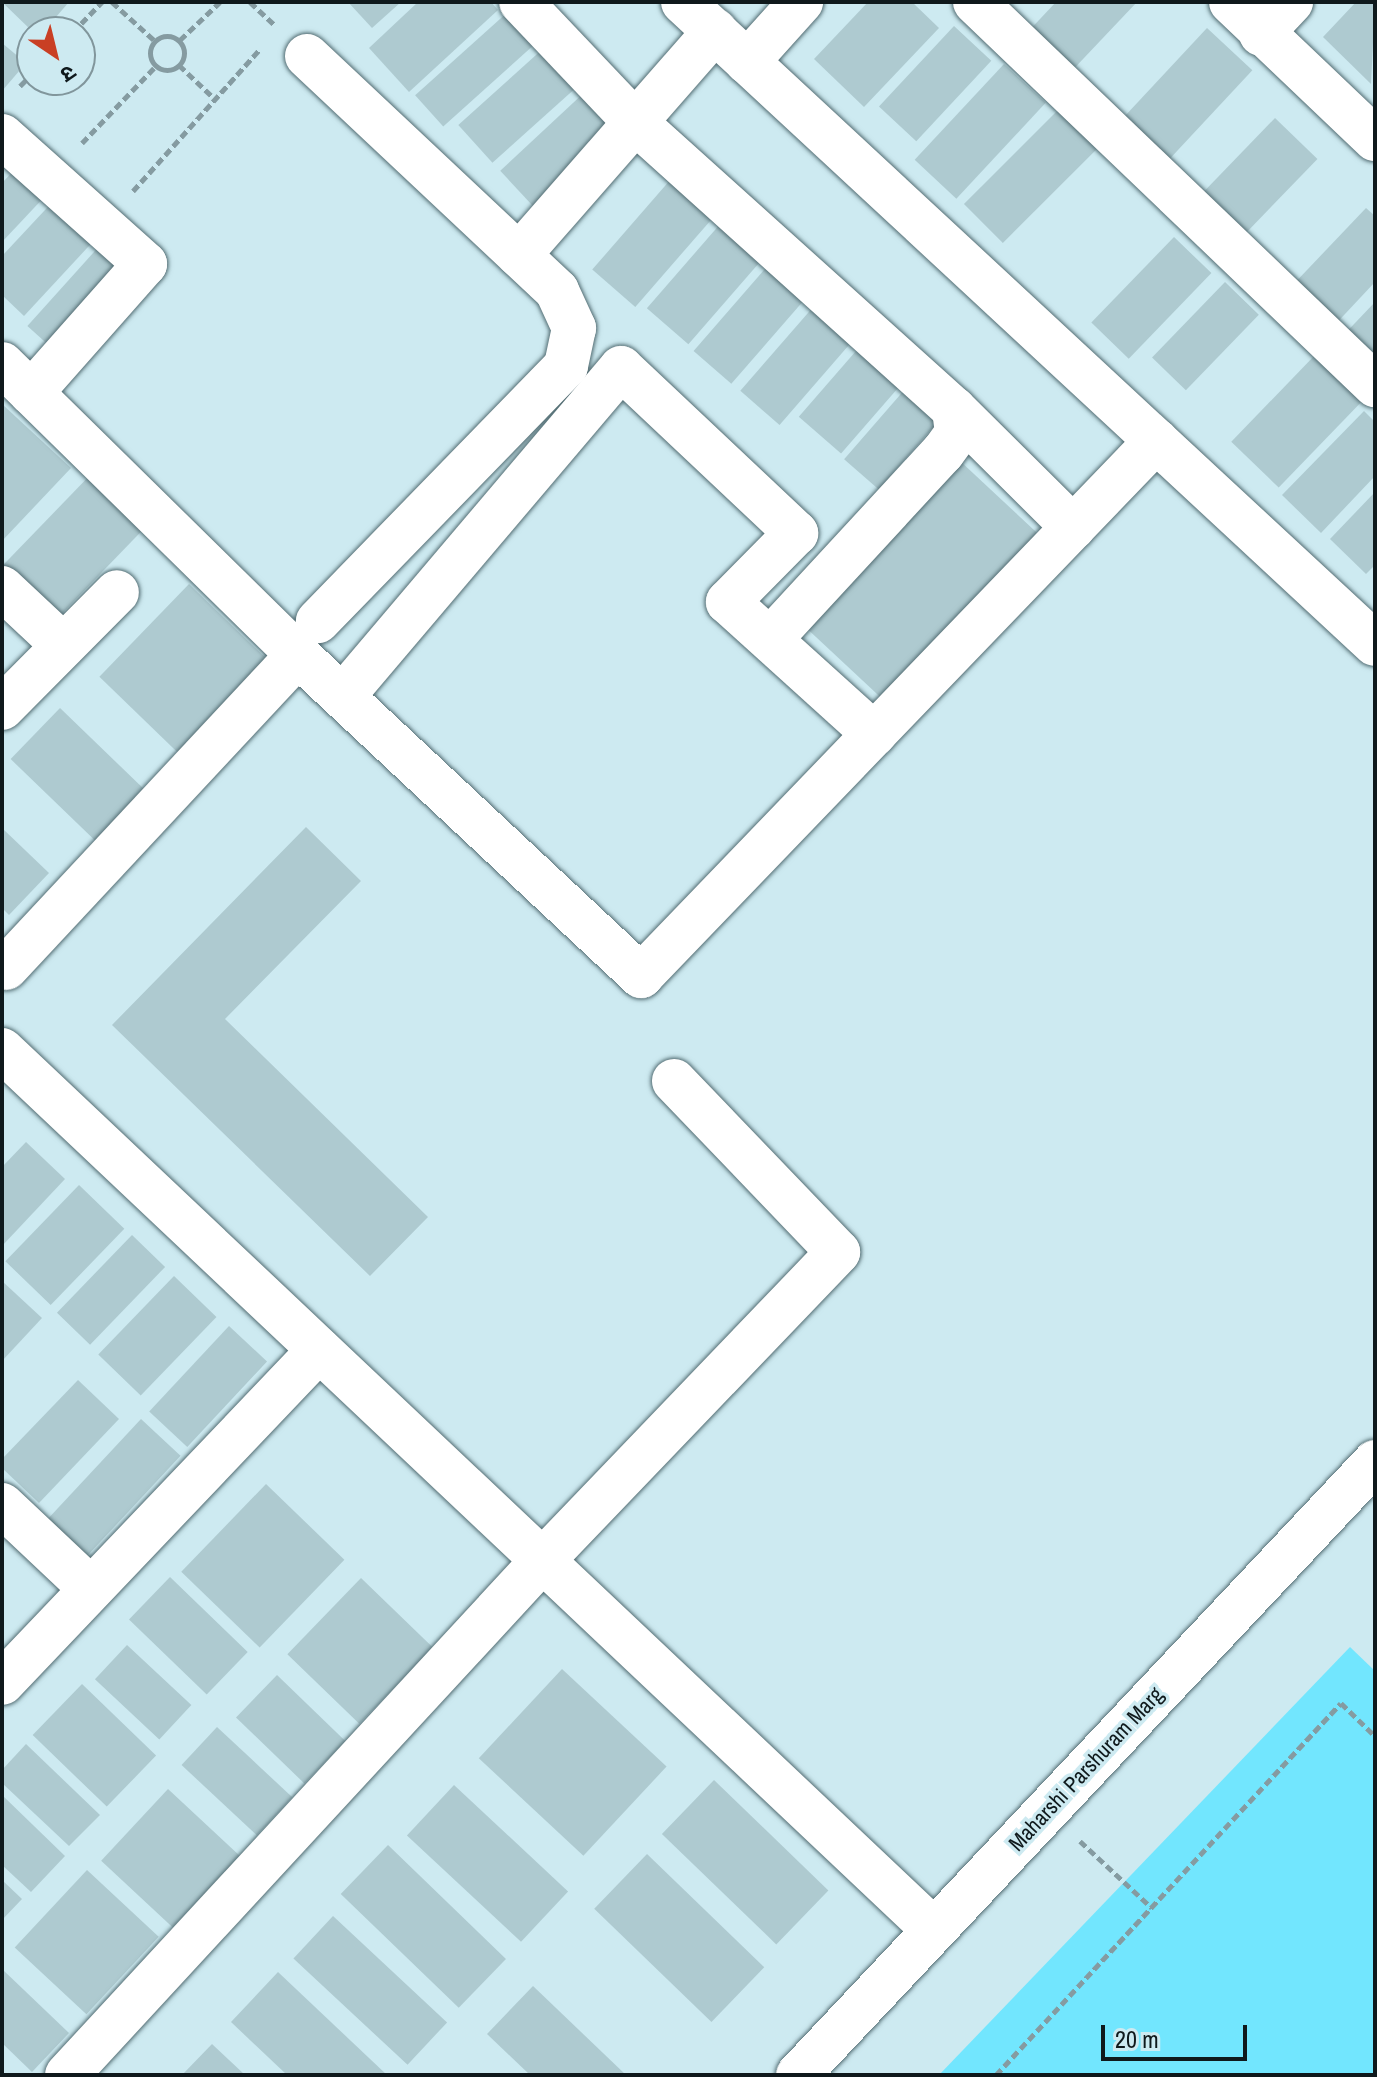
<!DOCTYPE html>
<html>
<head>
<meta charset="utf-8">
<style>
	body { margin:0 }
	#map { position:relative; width:1377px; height:2077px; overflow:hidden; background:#cdeaf1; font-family:"Archivo Narrow","Noto Sans Devanagari",sans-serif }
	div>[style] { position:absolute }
	.green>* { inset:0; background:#72e6fe }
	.building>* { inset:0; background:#aecad0; transform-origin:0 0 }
	.path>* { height:5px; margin-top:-2.5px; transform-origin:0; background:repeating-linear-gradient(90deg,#859ba1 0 8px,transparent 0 12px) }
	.path>.ring { margin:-2.5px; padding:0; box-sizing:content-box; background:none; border:5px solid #859ba1; border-radius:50% }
	.roads { filter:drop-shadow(0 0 2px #526c72) drop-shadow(0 0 2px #526c72) }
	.minor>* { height:44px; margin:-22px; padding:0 22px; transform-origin:22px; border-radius:22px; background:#fff }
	span { translate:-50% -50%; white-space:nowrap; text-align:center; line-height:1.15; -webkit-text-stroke:7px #cdeaf1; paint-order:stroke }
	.street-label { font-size:22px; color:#0f191c }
	.frame { position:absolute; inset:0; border:4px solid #0f191c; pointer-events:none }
	.north { position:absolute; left:16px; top:16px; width:80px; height:80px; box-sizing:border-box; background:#cdeaf1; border:2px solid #81969c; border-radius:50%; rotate:145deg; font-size:22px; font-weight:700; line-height:32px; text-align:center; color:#0f191c }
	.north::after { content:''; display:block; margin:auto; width:28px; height:36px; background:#c93f24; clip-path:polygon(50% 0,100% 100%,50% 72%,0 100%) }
	.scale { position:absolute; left:1101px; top:2025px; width:146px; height:36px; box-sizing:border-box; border:4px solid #0f191c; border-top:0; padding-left:10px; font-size:24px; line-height:28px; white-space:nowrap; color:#0f191c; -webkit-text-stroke:6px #cdeaf1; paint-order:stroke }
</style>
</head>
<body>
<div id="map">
	<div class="green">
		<div style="clip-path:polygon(1350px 1647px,1375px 1671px,1375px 2075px,939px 2075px)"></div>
	</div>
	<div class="building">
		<div style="clip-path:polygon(2px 2px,69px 2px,43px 32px,33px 32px)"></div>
		<div style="clip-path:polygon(348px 2px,401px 2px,372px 28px)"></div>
		<div style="clip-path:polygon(418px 2px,491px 2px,498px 10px,409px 92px,369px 48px)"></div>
		<div style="clip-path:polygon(868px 2px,912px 2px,939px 28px,864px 107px,814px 59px)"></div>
		<div style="clip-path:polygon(1056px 2px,1137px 2px,1066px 77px,1024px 36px)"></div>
		<div style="clip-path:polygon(1356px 2px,1375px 2px,1371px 84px,1323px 37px)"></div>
		<div style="left:511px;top:9px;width:42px;height:129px;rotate:48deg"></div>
		<div style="left:954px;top:26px;width:51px;height:110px;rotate:43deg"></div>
		<div style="left:1207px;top:28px;width:62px;height:121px;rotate:43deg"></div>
		<div style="clip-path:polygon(2px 43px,26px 63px,2px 91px)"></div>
		<div style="left:546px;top:46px;width:51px;height:118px;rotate:48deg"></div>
		<div style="left:1004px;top:64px;width:57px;height:131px;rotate:43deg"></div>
		<div style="left:588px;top:89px;width:51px;height:120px;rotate:47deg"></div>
		<div style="left:1058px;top:110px;width:55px;height:133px;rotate:45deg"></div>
		<div style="left:1275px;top:118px;width:59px;height:113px;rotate:44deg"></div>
		<div style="clip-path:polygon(20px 164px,49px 192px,2px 242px,2px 183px)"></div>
		<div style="left:671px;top:179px;width:57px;height:120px;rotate:41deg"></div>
		<div style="clip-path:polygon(59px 195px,101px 233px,24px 316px,2px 295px,2px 256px)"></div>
		<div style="clip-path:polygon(1366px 208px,1375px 216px,1375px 282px,1330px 330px,1288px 290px)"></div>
		<div style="left:721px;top:223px;width:55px;height:113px;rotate:41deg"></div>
		<div style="left:1174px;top:237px;width:52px;height:119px;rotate:44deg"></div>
		<div style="left:103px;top:242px;width:43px;height:113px;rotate:42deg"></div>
		<div style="left:771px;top:262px;width:50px;height:118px;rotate:41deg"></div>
		<div style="left:1225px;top:282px;width:47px;height:105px;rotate:44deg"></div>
		<div style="left:821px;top:298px;width:52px;height:123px;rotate:41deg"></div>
		<div style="clip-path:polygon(1375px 302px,1375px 380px,1336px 343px)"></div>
		<div style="left:869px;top:336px;width:56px;height:107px;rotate:41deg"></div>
		<div style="left:1316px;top:354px;width:66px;height:122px;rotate:44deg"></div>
		<div style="left:913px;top:380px;width:46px;height:105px;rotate:41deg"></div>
		<div style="clip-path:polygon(2px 404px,71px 468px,2px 541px)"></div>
		<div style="clip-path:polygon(1364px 411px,1375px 422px,1375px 476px,1321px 533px,1282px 495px)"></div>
		<div style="left:959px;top:460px;width:115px;height:227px;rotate:43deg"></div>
		<div style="left:95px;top:470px;width:76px;height:136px;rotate:44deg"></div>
		<div style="clip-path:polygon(1375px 492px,1375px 565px,1366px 574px,1330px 539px)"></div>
		<div style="left:189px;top:584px;width:111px;height:129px;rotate:44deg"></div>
		<div style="left:60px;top:708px;width:126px;height:71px;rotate:44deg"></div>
		<div style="clip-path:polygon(306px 827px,361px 881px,225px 1019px,428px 1217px,370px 1276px,112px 1025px)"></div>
		<div style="clip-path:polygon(2px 828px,49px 873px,9px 915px,2px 908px)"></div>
		<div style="clip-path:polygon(26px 1142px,65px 1179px,2px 1246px,2px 1167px)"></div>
		<div style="left:79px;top:1185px;width:63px;height:106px;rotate:44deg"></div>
		<div style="left:132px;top:1235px;width:46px;height:108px;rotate:44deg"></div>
		<div style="left:174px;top:1276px;width:59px;height:109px;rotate:44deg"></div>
		<div style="clip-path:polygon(2px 1281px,42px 1318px,2px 1361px)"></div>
		<div style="left:229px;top:1326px;width:52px;height:117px;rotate:43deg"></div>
		<div style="clip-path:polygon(78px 1380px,119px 1419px,39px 1503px,2px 1468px,2px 1459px)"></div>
		<div style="left:141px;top:1419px;width:54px;height:136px;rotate:43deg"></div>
		<div style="left:266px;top:1484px;width:109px;height:122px;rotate:44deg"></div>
		<div style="left:170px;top:1577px;width:108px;height:59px;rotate:44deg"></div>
		<div style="left:361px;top:1578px;width:100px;height:106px;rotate:44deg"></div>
		<div style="left:127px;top:1645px;width:88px;height:47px;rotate:43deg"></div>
		<div style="left:562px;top:1669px;width:143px;height:122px;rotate:43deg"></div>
		<div style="left:277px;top:1675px;width:95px;height:59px;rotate:44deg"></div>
		<div style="left:82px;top:1684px;width:103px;height:71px;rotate:44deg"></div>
		<div style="left:217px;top:1727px;width:103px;height:52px;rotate:43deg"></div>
		<div style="clip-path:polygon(26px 1744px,100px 1815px,69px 1846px,2px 1783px,2px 1770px)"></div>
		<div style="left:714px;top:1780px;width:159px;height:75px;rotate:44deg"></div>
		<div style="left:454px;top:1785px;width:156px;height:69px;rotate:43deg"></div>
		<div style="left:168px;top:1789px;width:98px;height:98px;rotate:43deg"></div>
		<div style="clip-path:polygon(2px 1795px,65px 1856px,31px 1892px,2px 1865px)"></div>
		<div style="left:388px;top:1845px;width:164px;height:68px;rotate:44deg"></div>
		<div style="left:647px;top:1854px;width:163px;height:76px;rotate:44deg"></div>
		<div style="left:87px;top:1870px;width:98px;height:106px;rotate:43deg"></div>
		<div style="clip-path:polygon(2px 1880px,22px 1899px,2px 1920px)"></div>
		<div style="left:333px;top:1916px;width:156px;height:58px;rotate:43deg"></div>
		<div style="clip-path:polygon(2px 1969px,69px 2033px,32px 2072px,2px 2043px)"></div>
		<div style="clip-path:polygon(278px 1972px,387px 2075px,287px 2075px,231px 2022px)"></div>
		<div style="clip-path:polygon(533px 1986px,626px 2075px,530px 2075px,487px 2034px)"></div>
		<div style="clip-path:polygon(212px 2044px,245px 2075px,182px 2075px)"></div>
	</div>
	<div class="path">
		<div style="left:112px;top:2px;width:58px;rotate:42.2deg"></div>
		<div style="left:250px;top:2px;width:34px;rotate:43deg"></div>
		<div style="left:73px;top:32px;width:42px;rotate:-46deg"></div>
		<div class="ring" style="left:150px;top:36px;width:29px;height:29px"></div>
		<div style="left:180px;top:40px;width:55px;rotate:-43.5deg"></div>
		<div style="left:179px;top:65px;width:50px;rotate:43.4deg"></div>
		<div style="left:20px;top:86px;width:17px;rotate:-45deg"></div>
		<div style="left:82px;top:143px;width:104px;rotate:-46.2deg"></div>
		<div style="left:133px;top:191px;width:189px;rotate:-48.2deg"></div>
		<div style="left:1080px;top:1841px;width:98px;rotate:42.9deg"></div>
		<div style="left:996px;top:2075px;width:507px;rotate:-47.16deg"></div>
		<div style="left:1341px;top:1703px;width:47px;rotate:44.1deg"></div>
	</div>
	<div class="roads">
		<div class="minor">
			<div style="left:521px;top:2px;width:166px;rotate:46.5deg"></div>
			<div style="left:635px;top:122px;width:429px;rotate:42deg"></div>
			<div style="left:954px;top:409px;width:24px;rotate:83deg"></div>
			<div style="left:957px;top:433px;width:24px;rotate:126deg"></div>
			<div style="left:943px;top:452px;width:252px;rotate:132.7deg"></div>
			<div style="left:683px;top:2px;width:944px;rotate:42.85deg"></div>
			<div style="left:975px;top:2px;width:554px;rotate:43.76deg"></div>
			<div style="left:1231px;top:2px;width:199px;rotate:43.6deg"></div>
			<div style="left:1261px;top:34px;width:44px;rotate:-46.8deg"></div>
			<div style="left:307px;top:56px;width:343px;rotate:43.2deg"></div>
			<div style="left:557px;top:291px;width:41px;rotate:65.3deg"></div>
			<div style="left:574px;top:328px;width:39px;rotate:102deg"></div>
			<div style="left:566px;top:366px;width:356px;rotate:134.2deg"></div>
			<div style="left:747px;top:62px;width:81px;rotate:-48deg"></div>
			<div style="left:2px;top:136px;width:192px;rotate:41.8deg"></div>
			<div style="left:145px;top:264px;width:172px;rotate:131.5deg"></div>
			<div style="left:519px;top:255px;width:298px;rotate:-48.8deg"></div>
			<div style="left:2px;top:364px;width:415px;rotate:44.5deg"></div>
			<div style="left:298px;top:655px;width:470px;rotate:43.1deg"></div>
			<div style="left:641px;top:976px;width:743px;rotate:-46.09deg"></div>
			<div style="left:954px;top:409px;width:168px;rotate:44.8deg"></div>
			<div style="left:2px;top:588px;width:83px;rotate:43.1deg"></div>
			<div style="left:343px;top:696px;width:430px;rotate:-49.7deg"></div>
			<div style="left:621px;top:368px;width:241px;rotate:43.3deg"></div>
			<div style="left:796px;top:533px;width:97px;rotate:134.6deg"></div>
			<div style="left:728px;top:602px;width:197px;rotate:42.1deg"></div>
			<div style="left:2px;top:708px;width:163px;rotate:-45.2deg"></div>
			<div style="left:6px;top:968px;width:428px;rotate:-47deg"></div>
			<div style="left:2px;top:1050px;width:1282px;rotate:43.36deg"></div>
			<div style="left:2px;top:1505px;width:122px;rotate:43.3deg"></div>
			<div style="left:2px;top:1683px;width:460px;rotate:-46.4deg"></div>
			<div style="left:67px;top:2075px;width:700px;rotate:-47.26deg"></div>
			<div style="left:542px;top:1561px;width:428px;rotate:-46.2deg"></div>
			<div style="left:838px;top:1252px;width:237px;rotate:-133.8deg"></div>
			<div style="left:798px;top:2075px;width:842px;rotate:-46.73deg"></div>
		</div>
	</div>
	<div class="street-label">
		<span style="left:1086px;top:1769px;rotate:-47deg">Maharshi Parshuram Marg</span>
	</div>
	<div class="frame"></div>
	<div class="north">उ</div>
	<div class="scale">20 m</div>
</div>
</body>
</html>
